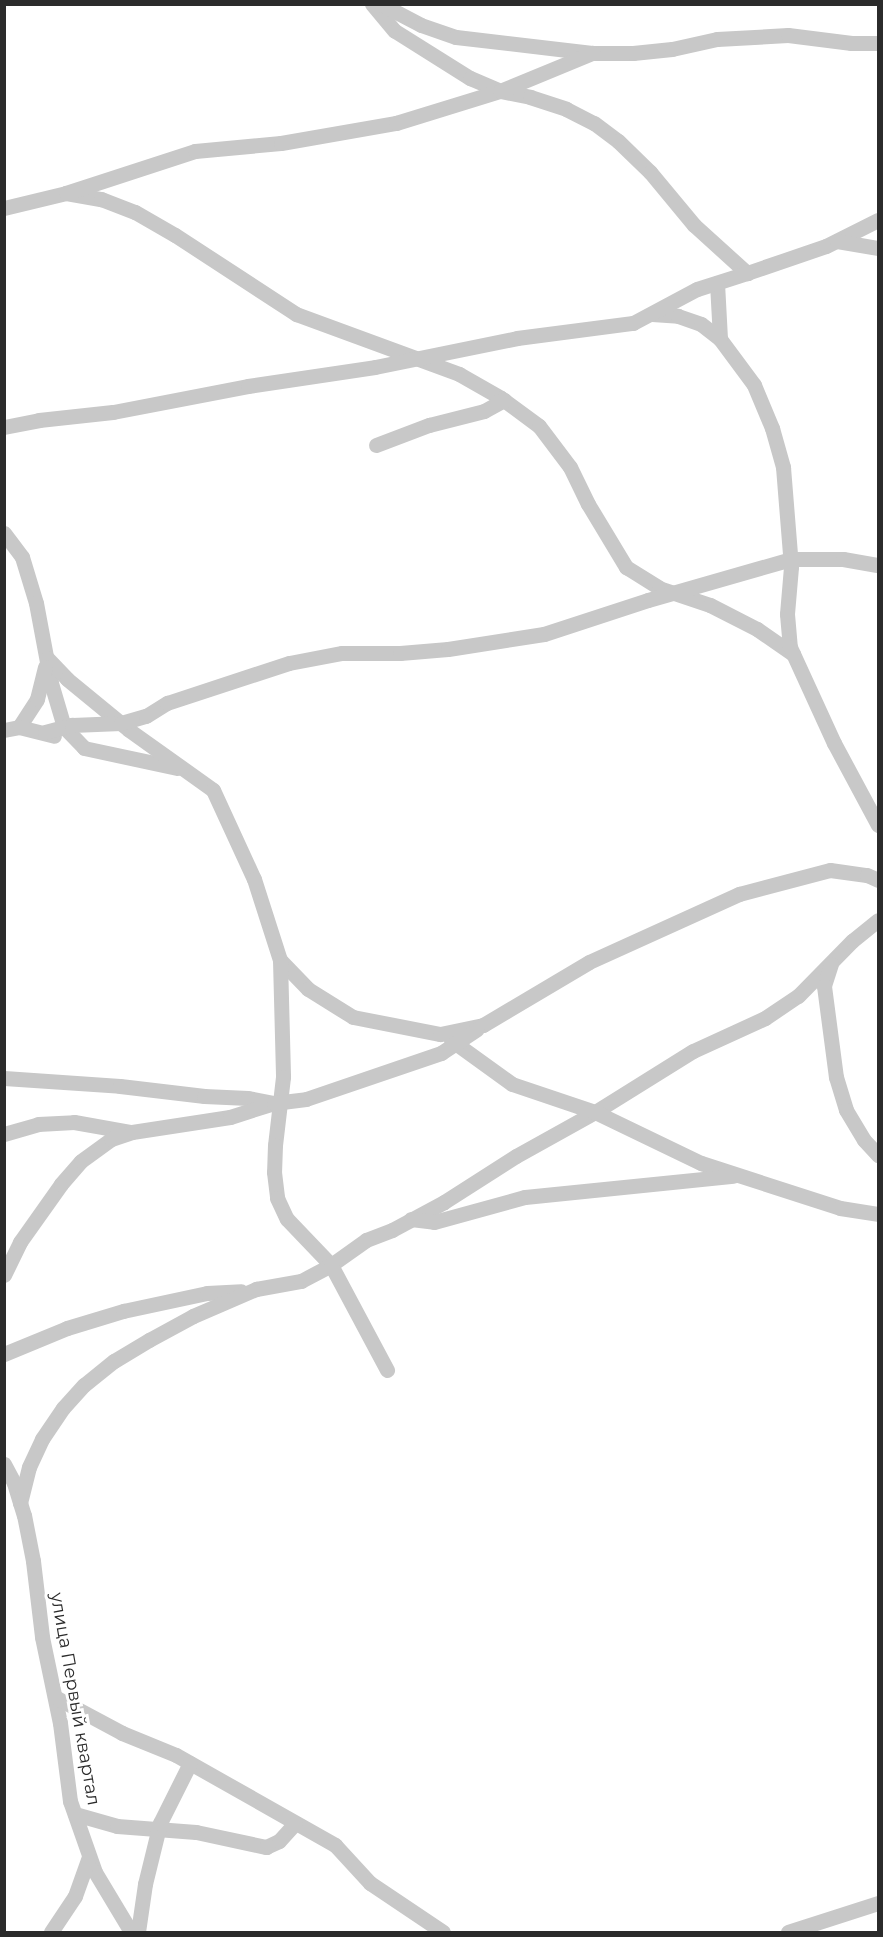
<!DOCTYPE html>
<html>
<head>
<meta charset="utf-8">
<style>
	body { margin:0 }
	#map { position:relative; width:883px; height:1937px; overflow:hidden; background:#fff; font-family:Montserrat,sans-serif }
	div>[style] { position:absolute }
	.minor>* { height:15px; margin:-7.5px; padding:0 7.5px; transform-origin:7.5px; border-radius:7.5px; background:#c8c8c8 }
	span { translate:-50% -50%; white-space:nowrap; text-align:center; line-height:1.15; -webkit-text-stroke:6px #fff; paint-order:stroke }
	.street-label { font-size:18px; color:#2b2b2b }
	.frame { position:absolute; inset:0; border:6px solid #2b2b2b; pointer-events:none }
</style>
</head>
<body>
<div id="map">
	<div class="minor">
		<div style="left:372px;top:4px;width:35px;rotate:50deg"></div>
		<div style="left:395px;top:31px;width:89px;rotate:32.1deg"></div>
		<div style="left:470px;top:78px;width:33px;rotate:23deg"></div>
		<div style="left:500px;top:91px;width:31px;rotate:11deg"></div>
		<div style="left:530px;top:97px;width:38px;rotate:18deg"></div>
		<div style="left:566px;top:109px;width:31px;rotate:27deg"></div>
		<div style="left:594px;top:123px;width:30px;rotate:37deg"></div>
		<div style="left:618px;top:141px;width:45px;rotate:44.1deg"></div>
		<div style="left:650px;top:172px;width:69px;rotate:50.3deg"></div>
		<div style="left:694px;top:225px;width:72px;rotate:42.2deg"></div>
		<div style="left:747px;top:273px;width:83px;rotate:-18.9deg"></div>
		<div style="left:826px;top:246px;width:58px;rotate:-26.6deg"></div>
		<div style="left:381px;top:4px;width:45px;rotate:27.7deg"></div>
		<div style="left:421px;top:25px;width:37px;rotate:19deg"></div>
		<div style="left:456px;top:37px;width:137px;rotate:6.7deg"></div>
		<div style="left:592px;top:53px;width:41px"></div>
		<div style="left:633px;top:53px;width:39px;rotate:-6deg"></div>
		<div style="left:672px;top:49px;width:46px;rotate:-12.5deg"></div>
		<div style="left:717px;top:39px;width:71px;rotate:-3.2deg"></div>
		<div style="left:788px;top:35px;width:64px;rotate:7.2deg"></div>
		<div style="left:851px;top:43px;width:27px"></div>
		<div style="left:66px;top:193px;width:36px;rotate:10deg"></div>
		<div style="left:101px;top:199px;width:36px;rotate:21deg"></div>
		<div style="left:135px;top:212px;width:46px;rotate:29.9deg"></div>
		<div style="left:175px;top:235px;width:145px;rotate:33.1deg"></div>
		<div style="left:296px;top:314px;width:174px;rotate:20.2deg"></div>
		<div style="left:459px;top:374px;width:48px;rotate:29.7deg"></div>
		<div style="left:501px;top:398px;width:47px;rotate:36.4deg"></div>
		<div style="left:539px;top:426px;width:51px;rotate:52.9deg"></div>
		<div style="left:570px;top:467px;width:41px;rotate:64.1deg"></div>
		<div style="left:588px;top:504px;width:74px;rotate:58.9deg"></div>
		<div style="left:626px;top:567px;width:39px;rotate:32deg"></div>
		<div style="left:659px;top:588px;width:54px;rotate:18.4deg"></div>
		<div style="left:710px;top:605px;width:53px;rotate:27.1deg"></div>
		<div style="left:757px;top:629px;width:44px;rotate:34.8deg"></div>
		<div style="left:4px;top:208px;width:64px;rotate:-13.6deg"></div>
		<div style="left:66px;top:193px;width:136px;rotate:-18deg"></div>
		<div style="left:195px;top:151px;width:86px;rotate:-5.3deg"></div>
		<div style="left:281px;top:143px;width:117px;rotate:-9.9deg"></div>
		<div style="left:396px;top:123px;width:109px;rotate:-17.1deg"></div>
		<div style="left:500px;top:91px;width:100px;rotate:-22.4deg"></div>
		<div style="left:837px;top:241px;width:42px;rotate:9.7deg"></div>
		<div style="left:717px;top:283px;width:56px;rotate:86.9deg"></div>
		<div style="left:720px;top:339px;width:57px;rotate:53.5deg"></div>
		<div style="left:754px;top:385px;width:47px;rotate:67.3deg"></div>
		<div style="left:772px;top:428px;width:41px;rotate:74.2deg"></div>
		<div style="left:783px;top:467px;width:100px;rotate:85.4deg"></div>
		<div style="left:791px;top:567px;width:47px;rotate:94.9deg"></div>
		<div style="left:787px;top:614px;width:33px;rotate:85deg"></div>
		<div style="left:790px;top:647px;width:106px;rotate:65.4deg"></div>
		<div style="left:834px;top:743px;width:93px;rotate:61.8deg"></div>
		<div style="left:652px;top:314px;width:26px;rotate:4deg"></div>
		<div style="left:678px;top:316px;width:24px;rotate:19deg"></div>
		<div style="left:701px;top:324px;width:24px;rotate:38deg"></div>
		<div style="left:4px;top:427px;width:36px;rotate:-11deg"></div>
		<div style="left:39px;top:420px;width:74px;rotate:-6.2deg"></div>
		<div style="left:113px;top:412px;width:137px;rotate:-10.9deg"></div>
		<div style="left:248px;top:386px;width:128px;rotate:-8.5deg"></div>
		<div style="left:375px;top:367px;width:145px;rotate:-11.5deg"></div>
		<div style="left:517px;top:338px;width:117px;rotate:-7.4deg"></div>
		<div style="left:633px;top:323px;width:72px;rotate:-28deg"></div>
		<div style="left:697px;top:289px;width:52px;rotate:-17.7deg"></div>
		<div style="left:376px;top:445px;width:57px;rotate:-20.7deg"></div>
		<div style="left:429px;top:425px;width:57px;rotate:-14.3deg"></div>
		<div style="left:484px;top:411px;width:23px;rotate:-29deg"></div>
		<div style="left:4px;top:533px;width:30px;rotate:53deg"></div>
		<div style="left:22px;top:557px;width:48px;rotate:73.1deg"></div>
		<div style="left:36px;top:603px;width:81px;rotate:79.4deg"></div>
		<div style="left:51px;top:683px;width:46px;rotate:73.5deg"></div>
		<div style="left:64px;top:727px;width:29px;rotate:46deg"></div>
		<div style="left:84px;top:748px;width:95px;rotate:12.1deg"></div>
		<div style="left:47px;top:658px;width:29px;rotate:46deg"></div>
		<div style="left:67px;top:679px;width:80px;rotate:39.4deg"></div>
		<div style="left:129px;top:730px;width:103px;rotate:35.5deg"></div>
		<div style="left:213px;top:790px;width:98px;rotate:65.3deg"></div>
		<div style="left:254px;top:879px;width:85px;rotate:72.2deg"></div>
		<div style="left:280px;top:960px;width:40px;rotate:46deg"></div>
		<div style="left:308px;top:989px;width:53px;rotate:31.9deg"></div>
		<div style="left:353px;top:1017px;width:89px;rotate:11.1deg"></div>
		<div style="left:440px;top:1034px;width:44px;rotate:-11.8deg"></div>
		<div style="left:483px;top:1025px;width:123px;rotate:-30.7deg"></div>
		<div style="left:589px;top:962px;width:165px;rotate:-24.4deg"></div>
		<div style="left:739px;top:894px;width:94px;rotate:-14.8deg"></div>
		<div style="left:830px;top:870px;width:37px;rotate:8deg"></div>
		<div style="left:867px;top:875px;width:12px;rotate:24deg"></div>
		<div style="left:19px;top:727px;width:33px;rotate:-57deg"></div>
		<div style="left:37px;top:699px;width:33px;rotate:-76deg"></div>
		<div style="left:4px;top:730px;width:15px;rotate:-11deg"></div>
		<div style="left:19px;top:727px;width:36px;rotate:14deg"></div>
		<div style="left:45px;top:732px;width:28px;rotate:-15deg"></div>
		<div style="left:72px;top:725px;width:49px;rotate:-2.3deg"></div>
		<div style="left:121px;top:723px;width:26px;rotate:-16deg"></div>
		<div style="left:146px;top:716px;width:25px;rotate:-32deg"></div>
		<div style="left:167px;top:703px;width:128px;rotate:-18.2deg"></div>
		<div style="left:289px;top:663px;width:54px;rotate:-10.7deg"></div>
		<div style="left:342px;top:653px;width:58px"></div>
		<div style="left:400px;top:653px;width:48px;rotate:-4.8deg"></div>
		<div style="left:448px;top:649px;width:97px;rotate:-8.9deg"></div>
		<div style="left:544px;top:634px;width:109px;rotate:-18.1deg"></div>
		<div style="left:648px;top:600px;width:149px;rotate:-16deg"></div>
		<div style="left:791px;top:559px;width:52px"></div>
		<div style="left:843px;top:559px;width:36px;rotate:10deg"></div>
		<div style="left:280px;top:960px;width:117px;rotate:88.5deg"></div>
		<div style="left:283px;top:1077px;width:68px;rotate:96.7deg"></div>
		<div style="left:275px;top:1145px;width:27px;rotate:92deg"></div>
		<div style="left:274px;top:1172px;width:26px;rotate:83deg"></div>
		<div style="left:277px;top:1198px;width:23px;rotate:65deg"></div>
		<div style="left:287px;top:1219px;width:64px;rotate:46.3deg"></div>
		<div style="left:331px;top:1265px;width:43px;rotate:-35.5deg"></div>
		<div style="left:366px;top:1240px;width:28px;rotate:-21deg"></div>
		<div style="left:392px;top:1230px;width:59px;rotate:-28.3deg"></div>
		<div style="left:444px;top:1202px;width:85px;rotate:-32.6deg"></div>
		<div style="left:516px;top:1156px;width:90px;rotate:-29.1deg"></div>
		<div style="left:595px;top:1112px;width:115px;rotate:-31.9deg"></div>
		<div style="left:693px;top:1051px;width:79px;rotate:-24.6deg"></div>
		<div style="left:765px;top:1018px;width:40px;rotate:-34deg"></div>
		<div style="left:798px;top:996px;width:77px;rotate:-45.5deg"></div>
		<div style="left:852px;top:941px;width:33px;rotate:-39deg"></div>
		<div style="left:831px;top:964px;width:23px;rotate:108deg"></div>
		<div style="left:824px;top:986px;width:92px;rotate:82.5deg"></div>
		<div style="left:836px;top:1077px;width:34px;rotate:73deg"></div>
		<div style="left:846px;top:1110px;width:35px;rotate:59deg"></div>
		<div style="left:864px;top:1140px;width:21px;rotate:47deg"></div>
		<div style="left:451px;top:1040px;width:75px;rotate:35.8deg"></div>
		<div style="left:512px;top:1084px;width:88px;rotate:18.6deg"></div>
		<div style="left:595px;top:1112px;width:118px;rotate:25.7deg"></div>
		<div style="left:701px;top:1163px;width:146px;rotate:17.9deg"></div>
		<div style="left:840px;top:1208px;width:38px;rotate:9deg"></div>
		<div style="left:4px;top:1078px;width:116px;rotate:3.9deg"></div>
		<div style="left:120px;top:1086px;width:85px;rotate:6.8deg"></div>
		<div style="left:204px;top:1096px;width:44px;rotate:2.6deg"></div>
		<div style="left:248px;top:1098px;width:25px;rotate:11deg"></div>
		<div style="left:4px;top:1134px;width:35px;rotate:-16deg"></div>
		<div style="left:38px;top:1124px;width:36px;rotate:-3deg"></div>
		<div style="left:74px;top:1122px;width:58px;rotate:10deg"></div>
		<div style="left:411px;top:1219px;width:23px;rotate:7deg"></div>
		<div style="left:434px;top:1222px;width:94px;rotate:-15.4deg"></div>
		<div style="left:525px;top:1197px;width:209px;rotate:-5.8deg"></div>
		<div style="left:4px;top:1275px;width:37px;rotate:-64deg"></div>
		<div style="left:20px;top:1242px;width:71px;rotate:-54.7deg"></div>
		<div style="left:61px;top:1184px;width:30px;rotate:-49deg"></div>
		<div style="left:81px;top:1161px;width:37px;rotate:-36deg"></div>
		<div style="left:111px;top:1139px;width:22px;rotate:-18deg"></div>
		<div style="left:132px;top:1132px;width:99px;rotate:-8.7deg"></div>
		<div style="left:230px;top:1117px;width:46px;rotate:-17.7deg"></div>
		<div style="left:274px;top:1103px;width:32px;rotate:-7deg"></div>
		<div style="left:306px;top:1099px;width:143px;rotate:-18.8deg"></div>
		<div style="left:441px;top:1053px;width:43px;rotate:-33.7deg"></div>
		<div style="left:4px;top:1354px;width:68px;rotate:-22.4deg"></div>
		<div style="left:67px;top:1328px;width:59px;rotate:-16.9deg"></div>
		<div style="left:123px;top:1311px;width:86px;rotate:-12.1deg"></div>
		<div style="left:207px;top:1293px;width:34px;rotate:-3deg"></div>
		<div style="left:4px;top:1464px;width:21px;rotate:62deg"></div>
		<div style="left:14px;top:1483px;width:34px;rotate:73deg"></div>
		<div style="left:24px;top:1515px;width:47px;rotate:78.9deg"></div>
		<div style="left:33px;top:1561px;width:77px;rotate:83.2deg"></div>
		<div style="left:42px;top:1637px;width:88px;rotate:78.2deg"></div>
		<div style="left:60px;top:1723px;width:79px;rotate:82.7deg"></div>
		<div style="left:70px;top:1801px;width:75px;rotate:70.6deg"></div>
		<div style="left:95px;top:1872px;width:70px;rotate:59deg"></div>
		<div style="left:20px;top:1503px;width:37px;rotate:-76deg"></div>
		<div style="left:29px;top:1467px;width:31px;rotate:-65deg"></div>
		<div style="left:42px;top:1439px;width:37px;rotate:-56deg"></div>
		<div style="left:63px;top:1408px;width:31px;rotate:-48deg"></div>
		<div style="left:84px;top:1385px;width:38px;rotate:-39deg"></div>
		<div style="left:114px;top:1361px;width:41px;rotate:-31deg"></div>
		<div style="left:149px;top:1340px;width:50px;rotate:-28.6deg"></div>
		<div style="left:193px;top:1316px;width:69px;rotate:-23.2deg"></div>
		<div style="left:256px;top:1289px;width:46px;rotate:-10.1deg"></div>
		<div style="left:301px;top:1281px;width:34px;rotate:-28deg"></div>
		<div style="left:331px;top:1265px;width:119px;rotate:61.9deg"></div>
		<div style="left:55px;top:1697px;width:76px;rotate:28.2deg"></div>
		<div style="left:122px;top:1733px;width:58px;rotate:22.2deg"></div>
		<div style="left:176px;top:1755px;width:183px;rotate:29.5deg"></div>
		<div style="left:335px;top:1845px;width:52px;rotate:47.4deg"></div>
		<div style="left:370px;top:1883px;width:88px;rotate:33.9deg"></div>
		<div style="left:75px;top:1814px;width:44px;rotate:15.9deg"></div>
		<div style="left:117px;top:1826px;width:79px;rotate:4.3deg"></div>
		<div style="left:196px;top:1832px;width:72px;rotate:12.1deg"></div>
		<div style="left:266px;top:1847px;width:14px;rotate:-25deg"></div>
		<div style="left:279px;top:1841px;width:24px;rotate:-48deg"></div>
		<div style="left:51px;top:1932px;width:43px;rotate:-56.3deg"></div>
		<div style="left:75px;top:1896px;width:41px;rotate:-70.3deg"></div>
		<div style="left:138px;top:1932px;width:49px;rotate:-81.7deg"></div>
		<div style="left:145px;top:1884px;width:63px;rotate:-76.2deg"></div>
		<div style="left:160px;top:1823px;width:67px;rotate:-63.4deg"></div>
		<div style="left:788px;top:1932px;width:95px;rotate:-17.9deg"></div>
	</div>
	<div class="street-label">
		<span style="left:75px;top:1699px;rotate:80deg">улица Первый квартал</span>
	</div>
	<div class="frame"></div>
</div>
</body>
</html>
